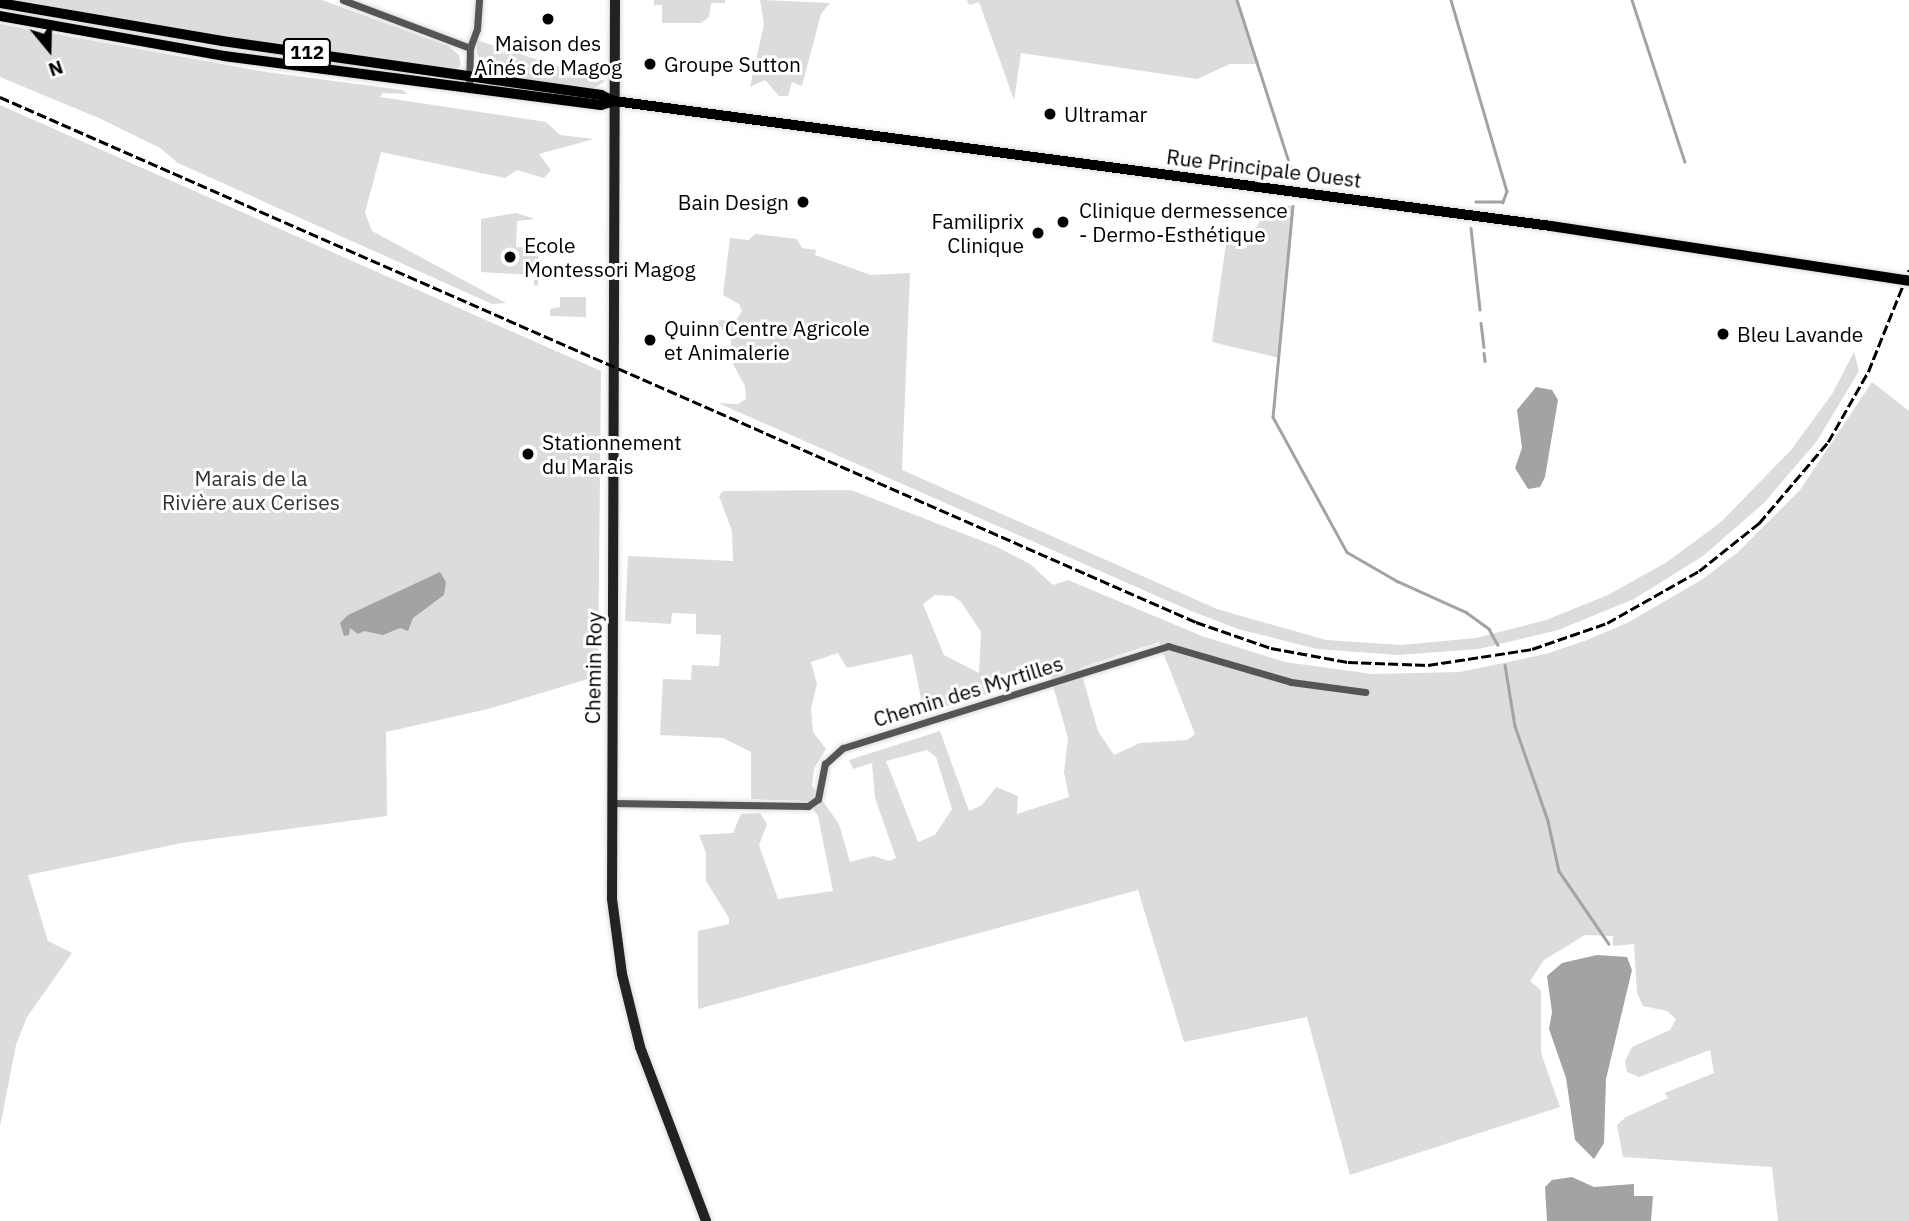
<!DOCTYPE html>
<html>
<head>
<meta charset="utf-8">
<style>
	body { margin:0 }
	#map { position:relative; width:1909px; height:1221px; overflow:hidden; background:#fff; font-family:"IBM Plex Sans",sans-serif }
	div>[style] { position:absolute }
	.green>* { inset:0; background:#dcdcdc }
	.water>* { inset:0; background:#a3a3a3 }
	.stream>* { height:2.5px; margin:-1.25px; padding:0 1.25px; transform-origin:1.25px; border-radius:1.25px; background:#a3a3a3 }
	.roads { filter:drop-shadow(0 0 2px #dbdbdb) drop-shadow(0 0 2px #dbdbdb) }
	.street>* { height:7px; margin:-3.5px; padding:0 3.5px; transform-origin:3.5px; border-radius:3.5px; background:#555 }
	.secondary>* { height:10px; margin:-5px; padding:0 5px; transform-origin:5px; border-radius:5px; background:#222 }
	.primary>* { height:10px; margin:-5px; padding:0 5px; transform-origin:5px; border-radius:5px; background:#000 }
	.rail>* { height:2.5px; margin-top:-1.25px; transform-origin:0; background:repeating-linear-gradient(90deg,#000 0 10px,transparent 0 13.5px) }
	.dots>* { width:19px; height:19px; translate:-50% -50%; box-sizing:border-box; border:4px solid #fff; border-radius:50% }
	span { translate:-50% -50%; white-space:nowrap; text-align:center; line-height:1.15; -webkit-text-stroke:6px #fff; paint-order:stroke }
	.shield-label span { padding:2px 5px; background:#fff; border:2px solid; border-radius:5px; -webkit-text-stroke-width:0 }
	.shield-label { font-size:19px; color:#000; font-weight:700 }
	.poi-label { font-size:21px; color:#000 }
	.left { translate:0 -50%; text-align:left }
	.right { translate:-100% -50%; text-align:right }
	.street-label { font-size:21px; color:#000 }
	.park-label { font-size:21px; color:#333 }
	.north { position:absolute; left:14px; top:14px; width:70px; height:70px; -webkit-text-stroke:5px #fff; paint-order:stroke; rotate:161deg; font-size:19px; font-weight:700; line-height:28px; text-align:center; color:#000 }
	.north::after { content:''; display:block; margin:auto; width:24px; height:32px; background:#000; clip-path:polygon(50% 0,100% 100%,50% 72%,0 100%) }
</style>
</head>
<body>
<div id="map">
	<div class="green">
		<div style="clip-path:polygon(13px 0,322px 0,448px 46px,459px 55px,461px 65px,455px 70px,254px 42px)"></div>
		<div style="clip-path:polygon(654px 0,725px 0,725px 3px,711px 3px,709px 17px,701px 23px,662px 23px,662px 5px,654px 5px)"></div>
		<div style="clip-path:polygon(760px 0,830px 3px,821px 14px,802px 86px,792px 82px,788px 96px,779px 96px,765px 80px,750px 87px,764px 24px)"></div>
		<div style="clip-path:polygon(967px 0,1237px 0,1259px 64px,1230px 64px,1197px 79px,1021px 53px,1014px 100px,979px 2px,969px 5px)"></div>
		<div style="clip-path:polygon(0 24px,266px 72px,402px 90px,408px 94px,383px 93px,380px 97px,546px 122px,560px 135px,594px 139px,539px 154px,551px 170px,544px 178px,517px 170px,505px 178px,381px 152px,365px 213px,372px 231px,506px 303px,492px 304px,178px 163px,160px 148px,101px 119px,0 77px)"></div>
		<div style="clip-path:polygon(476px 40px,605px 81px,593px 89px,485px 73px,479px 66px)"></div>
		<div style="clip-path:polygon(0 105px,601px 371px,598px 676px,488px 709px,386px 732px,387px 816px,182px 843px,28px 875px,48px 941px,72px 953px,27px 1017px,16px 1045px,0 1127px)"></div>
		<div style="clip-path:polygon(1268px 205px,1293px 206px,1279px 358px,1212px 342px,1228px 230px,1232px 245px,1246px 248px)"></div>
		<div style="clip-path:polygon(516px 213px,535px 219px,517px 221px,516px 247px,538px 248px,538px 286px,534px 285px,534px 275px,481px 272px,481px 219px)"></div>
		<div style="clip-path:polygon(755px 234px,797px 239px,802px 248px,816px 250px,815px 255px,871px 275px,910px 273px,902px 470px,1217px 609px,1326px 640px,1401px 645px,1476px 638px,1546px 620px,1608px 595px,1667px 562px,1721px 522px,1791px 450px,1832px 394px,1854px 352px,1859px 371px,1817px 441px,1764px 503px,1703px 556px,1634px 599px,1558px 630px,1479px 649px,1398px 655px,1317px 649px,1238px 629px,1191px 611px,718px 403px,738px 404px,746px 399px,745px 386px,733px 364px,730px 334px,718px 328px,719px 320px,735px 321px,742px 311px,739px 304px,723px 295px,730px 238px,749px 240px)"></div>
		<div style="clip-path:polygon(560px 297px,586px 297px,586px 317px,550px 316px,550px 309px,560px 307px)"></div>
		<div style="clip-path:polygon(evenodd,1872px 382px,1909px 411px,1909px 1221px,1778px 1221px,1772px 1167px,1623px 1157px,1617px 1125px,1626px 1117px,1668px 1098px,1665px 1093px,1714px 1073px,1710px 1050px,1639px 1077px,1627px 1072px,1625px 1061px,1632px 1047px,1670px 1030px,1676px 1019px,1667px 1011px,1643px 1006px,1637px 993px,1634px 944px,1613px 946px,1613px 936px,1585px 935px,1544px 960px,1530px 981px,1541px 990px,1541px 1053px,1560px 1107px,1350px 1175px,1307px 1017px,1184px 1042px,1138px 890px,698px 1009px,698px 931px,729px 924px,729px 918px,706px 881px,706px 853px,699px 835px,733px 833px,741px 814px,760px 813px,767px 824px,759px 845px,778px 899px,833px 891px,818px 816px,807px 801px,751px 799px,751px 752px,723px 738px,660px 735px,663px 679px,691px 680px,692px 665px,719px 666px,721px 635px,696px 634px,696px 614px,672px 613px,671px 624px,625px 621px,628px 556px,733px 561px,732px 531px,719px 496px,723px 491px,851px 490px,995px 546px,1030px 564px,1053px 585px,1068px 580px,1202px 636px,1285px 662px,1372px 674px,1460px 672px,1546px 654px,1587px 640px,1627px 623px,1703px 579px,1738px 552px,1800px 490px,1872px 382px,935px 595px,953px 596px,961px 602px,981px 632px,979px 673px,944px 655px,923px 604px,935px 595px,1872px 382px,1159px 642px,1195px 734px,1187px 740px,1140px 743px,1114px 755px,1098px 731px,1080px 668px,1159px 642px,1872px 382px,838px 653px,847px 668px,912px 654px,924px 713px,1050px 675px,1068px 738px,1064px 772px,1069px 797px,1017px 814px,1018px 796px,996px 787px,982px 805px,969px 811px,940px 731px,849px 760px,853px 769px,872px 763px,875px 798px,896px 858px,889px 861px,873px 856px,850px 862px,839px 824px,812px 786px,814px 769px,826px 749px,813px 732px,811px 708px,817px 684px,811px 662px,838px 653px,1872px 382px,927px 750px,936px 757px,952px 809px,935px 835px,918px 842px,886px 761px,927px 750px)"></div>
	</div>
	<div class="water">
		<div style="clip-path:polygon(1536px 387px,1552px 390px,1558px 400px,1545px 477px,1540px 487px,1528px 489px,1515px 468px,1522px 448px,1517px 410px)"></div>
		<div style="clip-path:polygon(440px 572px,446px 582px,444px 595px,413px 618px,408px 631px,400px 628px,383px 635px,364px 631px,358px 634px,350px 628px,349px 635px,344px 636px,340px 623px,348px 615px)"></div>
		<div style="clip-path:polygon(1597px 955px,1627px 957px,1632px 970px,1606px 1079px,1604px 1143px,1594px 1159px,1575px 1140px,1566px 1078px,1549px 1029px,1552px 1012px,1547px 976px,1562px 963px)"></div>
		<div style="clip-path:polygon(1572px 1177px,1594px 1187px,1634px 1184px,1634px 1196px,1653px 1196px,1651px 1221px,1547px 1221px,1545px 1187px,1552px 1180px)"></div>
	</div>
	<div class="stream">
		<div style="left:1237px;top:0;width:190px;rotate:72.2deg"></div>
		<div style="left:1451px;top:0;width:199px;rotate:73.7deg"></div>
		<div style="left:1507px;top:191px;width:12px;rotate:110deg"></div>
		<div style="left:1503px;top:202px;width:27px;rotate:180deg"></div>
		<div style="left:1632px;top:0;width:170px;rotate:71.9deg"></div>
		<div style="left:1293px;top:206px;width:212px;rotate:95.4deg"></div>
		<div style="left:1273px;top:417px;width:154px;rotate:61.3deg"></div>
		<div style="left:1347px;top:552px;width:58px;rotate:30.1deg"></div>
		<div style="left:1397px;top:581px;width:76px;rotate:24.2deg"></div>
		<div style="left:1466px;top:612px;width:29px;rotate:36deg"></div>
		<div style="left:1489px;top:629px;width:18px;rotate:61deg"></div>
		<div style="left:1471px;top:228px;width:82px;rotate:83.7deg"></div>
		<div style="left:1481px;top:323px;width:24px;rotate:83deg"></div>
		<div style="left:1484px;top:353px;width:8px;rotate:83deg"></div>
		<div style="left:1505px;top:665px;width:62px;rotate:80.7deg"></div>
		<div style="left:1515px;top:726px;width:101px;rotate:70.8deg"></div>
		<div style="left:1548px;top:821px;width:51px;rotate:77.6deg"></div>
		<div style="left:1559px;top:871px;width:88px;rotate:55.6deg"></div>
	</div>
	<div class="roads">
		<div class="street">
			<div style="left:343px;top:0;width:136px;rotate:20.7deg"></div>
			<div style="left:469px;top:88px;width:40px;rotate:-88.6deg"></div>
			<div style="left:470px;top:48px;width:20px;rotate:-70deg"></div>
			<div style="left:477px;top:29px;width:29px;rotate:-86deg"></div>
			<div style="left:611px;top:803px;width:197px;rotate:0.9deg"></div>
			<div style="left:808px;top:806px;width:12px;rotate:-35deg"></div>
			<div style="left:818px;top:799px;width:36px;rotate:-79deg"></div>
			<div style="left:825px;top:764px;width:24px;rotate:-42deg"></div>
			<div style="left:843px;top:748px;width:341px;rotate:-17.4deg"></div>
			<div style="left:1168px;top:646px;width:128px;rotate:16.3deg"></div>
			<div style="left:1291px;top:682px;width:75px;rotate:7.7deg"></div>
		</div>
		<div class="secondary">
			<div style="left:615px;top:0;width:899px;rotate:90.19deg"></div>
			<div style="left:612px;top:899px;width:76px;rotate:82.4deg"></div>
			<div style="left:622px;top:974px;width:75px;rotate:76.1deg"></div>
			<div style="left:640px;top:1047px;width:186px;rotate:69.2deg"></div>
		</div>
		<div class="primary">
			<div style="left:0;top:3px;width:225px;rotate:9.7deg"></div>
			<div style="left:222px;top:41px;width:383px;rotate:8.1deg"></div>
			<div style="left:601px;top:95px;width:14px;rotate:25deg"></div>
			<div style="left:614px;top:101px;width:945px;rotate:7.6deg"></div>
			<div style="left:1551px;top:226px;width:362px;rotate:8.7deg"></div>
			<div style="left:0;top:16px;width:228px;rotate:10.1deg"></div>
			<div style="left:224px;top:56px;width:380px;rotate:7.4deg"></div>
			<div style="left:601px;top:105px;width:14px;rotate:-17deg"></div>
		</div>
	</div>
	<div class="rail">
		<div style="left:0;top:97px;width:1306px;rotate:23.7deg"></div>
		<div style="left:1196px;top:622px;width:79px;rotate:19.1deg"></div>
		<div style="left:1271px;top:648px;width:78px;rotate:10.3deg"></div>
		<div style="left:1348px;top:662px;width:80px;rotate:2.1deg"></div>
		<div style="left:1428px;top:665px;width:105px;rotate:-8.7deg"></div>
		<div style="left:1532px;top:649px;width:79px;rotate:-19.1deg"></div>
		<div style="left:1607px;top:623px;width:106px;rotate:-29.5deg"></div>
		<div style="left:1699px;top:571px;width:77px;rotate:-38.7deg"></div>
		<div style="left:1759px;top:523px;width:106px;rotate:-49.6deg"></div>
		<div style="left:1828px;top:442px;width:81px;rotate:-60.3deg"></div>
		<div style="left:1868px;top:372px;width:110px;rotate:-68.1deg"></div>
	</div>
	<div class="dots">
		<div style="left:548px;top:19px;background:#000"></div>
		<div style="left:650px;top:64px;background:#000"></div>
		<div style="left:1050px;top:114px;background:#000"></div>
		<div style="left:803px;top:202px;background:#000"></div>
		<div style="left:1063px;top:222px;background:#000"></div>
		<div style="left:1038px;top:233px;background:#000"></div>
		<div style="left:510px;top:257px;background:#000"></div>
		<div style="left:1723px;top:334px;background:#000"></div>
		<div style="left:650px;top:340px;background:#000"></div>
		<div style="left:528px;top:454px;background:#000"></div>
	</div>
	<div class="shield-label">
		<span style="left:307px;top:53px">112</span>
	</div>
	<div class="poi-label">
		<span style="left:548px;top:55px">Maison des<br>Aînés de Magog</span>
		<span class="left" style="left:664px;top:64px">Groupe Sutton</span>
		<span class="left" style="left:1064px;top:114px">Ultramar</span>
		<span class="right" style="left:789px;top:202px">Bain Design</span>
		<span class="left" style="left:1079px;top:222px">Clinique dermessence<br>- Dermo-Esthétique</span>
		<span class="right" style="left:1024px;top:233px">Familiprix<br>Clinique</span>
		<span class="left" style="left:524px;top:257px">Ecole<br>Montessori Magog</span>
		<span class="left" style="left:664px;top:340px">Quinn Centre Agricole<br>et Animalerie</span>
		<span class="left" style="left:1737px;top:334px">Bleu Lavande</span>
		<span class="left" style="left:542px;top:454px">Stationnement<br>du Marais</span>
	</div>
	<div class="street-label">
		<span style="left:1264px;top:168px;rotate:7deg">Rue Principale Ouest</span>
		<span style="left:593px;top:668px;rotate:-89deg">Chemin Roy</span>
		<span style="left:968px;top:691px;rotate:-17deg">Chemin des Myrtilles</span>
	</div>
	<div class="park-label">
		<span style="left:251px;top:490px">Marais de la<br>Rivière aux Cerises</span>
	</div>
	<div class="north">N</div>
</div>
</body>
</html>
